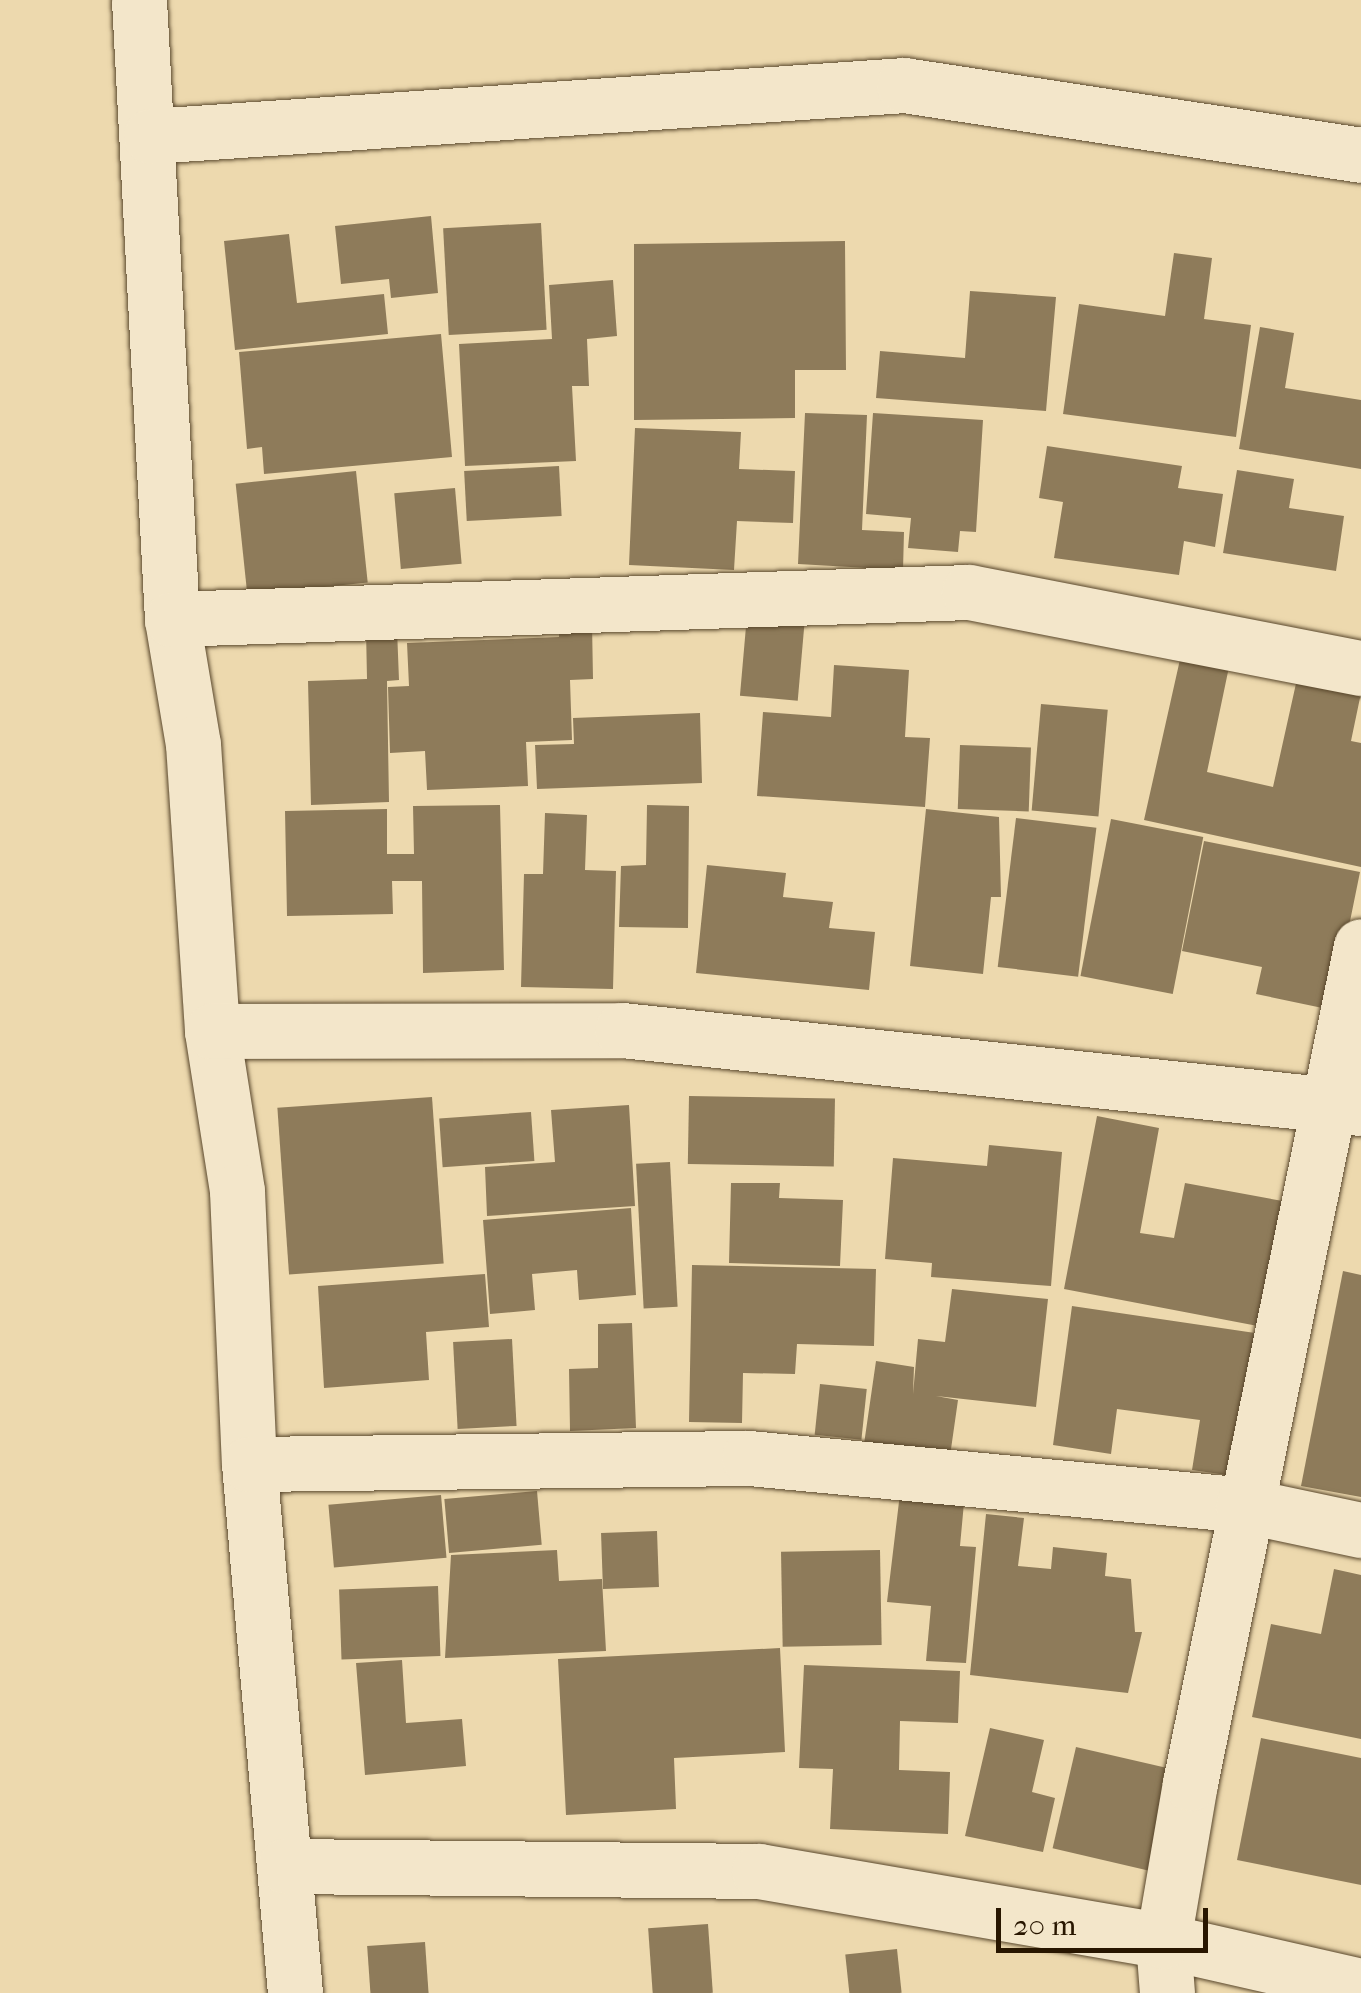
<!DOCTYPE html>
<html>
<head>
<meta charset="utf-8">
<style>
	body { margin:0 }
	#map { position:relative; width:1361px; height:1993px; overflow:hidden; background:#edd9ae; font-family:"IM FELL French Canon",serif }
	div>[style] { position:absolute }
	.building>* { inset:0; background:#8e7b5a; transform-origin:0 0 }
	.roads { filter:drop-shadow(0 0 2px #59472c) drop-shadow(0 0 2px #59472c) }
	.street>* { height:55px; margin:-27.5px; padding:0 27.5px; transform-origin:27.5px; border-radius:27.5px; background:#f3e6ca }
	span { translate:-50% -50%; white-space:nowrap; text-align:center; line-height:1.15; -webkit-text-stroke:8px #f3e6ca; paint-order:stroke }
	.scale { position:absolute; left:996px; top:1908px; width:212px; height:45px; box-sizing:border-box; border:5px solid #281600; border-top:0; padding-left:12px; font-size:30px; line-height:35px; white-space:nowrap; color:#281600; -webkit-text-stroke:8px #f3e6ca; paint-order:stroke }
</style>
</head>
<body>
<div id="map">
	<div class="building">
		<div style="clip-path:polygon(431px 216px,438px 293px,391px 298px,389px 279px,341px 284px,335px 226px)"></div>
		<div style="left:541px;top:223px;width:107px;height:98px;rotate:87deg"></div>
		<div style="clip-path:polygon(289px 234px,297px 303px,384px 294px,388px 334px,235px 350px,224px 241px)"></div>
		<div style="clip-path:polygon(845px 241px,846px 370px,795px 370px,795px 418px,634px 420px,634px 244px)"></div>
		<div style="clip-path:polygon(1174px 253px,1212px 258px,1204px 319px,1251px 325px,1236px 437px,1063px 414px,1079px 304px,1165px 316px)"></div>
		<div style="clip-path:polygon(613px 280px,617px 336px,587px 339px,589px 386px,572px 386px,576px 461px,465px 466px,459px 344px,552px 339px,549px 285px)"></div>
		<div style="clip-path:polygon(970px 291px,1056px 297px,1046px 411px,876px 398px,880px 351px,965px 358px)"></div>
		<div style="clip-path:polygon(1260px 327px,1294px 333px,1285px 388px,1361px 400px,1361px 469px,1239px 449px)"></div>
		<div style="clip-path:polygon(441px 334px,452px 457px,264px 474px,262px 447px,247px 449px,239px 352px)"></div>
		<div style="clip-path:polygon(805px 413px,867px 415px,862px 530px,904px 532px,903px 570px,798px 564px)"></div>
		<div style="clip-path:polygon(873px 413px,983px 420px,976px 532px,960px 531px,958px 552px,908px 548px,911px 518px,866px 514px)"></div>
		<div style="clip-path:polygon(635px 428px,741px 432px,739px 469px,795px 471px,793px 523px,737px 521px,734px 570px,629px 565px)"></div>
		<div style="clip-path:polygon(1047px 446px,1182px 466px,1178px 488px,1223px 494px,1215px 547px,1184px 541px,1179px 575px,1054px 558px,1063px 502px,1039px 498px)"></div>
		<div style="left:559px;top:466px;width:50px;height:95px;rotate:87deg"></div>
		<div style="clip-path:polygon(1237px 470px,1294px 479px,1289px 508px,1344px 516px,1336px 571px,1223px 553px)"></div>
		<div style="left:356px;top:471px;width:112px;height:121px;rotate:84deg"></div>
		<div style="left:455px;top:488px;width:76px;height:61px;rotate:85deg"></div>
		<div style="left:747px;top:615px;width:58px;height:81px;rotate:5deg"></div>
		<div style="clip-path:polygon(592px 623px,593px 679px,570px 680px,572px 740px,526px 742px,528px 786px,427px 790px,425px 751px,390px 753px,388px 687px,409px 686px,407px 643px,559px 637px,559px 624px)"></div>
		<div style="clip-path:polygon(397px 629px,399px 680px,387px 681px,389px 802px,311px 805px,308px 681px,367px 679px,366px 630px)"></div>
		<div style="clip-path:polygon(1181px 655px,1229px 667px,1207px 772px,1273px 787px,1299px 670px,1361px 693px,1351px 741px,1361px 743px,1361px 867px,1144px 820px)"></div>
		<div style="clip-path:polygon(834px 665px,909px 670px,905px 737px,930px 738px,925px 807px,757px 796px,763px 712px,831px 717px)"></div>
		<div style="left:1041px;top:704px;width:67px;height:107px;rotate:5deg"></div>
		<div style="clip-path:polygon(700px 713px,702px 783px,537px 789px,535px 745px,574px 744px,573px 718px)"></div>
		<div style="left:960px;top:745px;width:71px;height:64px;rotate:2deg"></div>
		<div style="clip-path:polygon(500px 805px,504px 970px,423px 973px,422px 881px,392px 881px,393px 914px,287px 916px,285px 811px,387px 809px,387px 854px,414px 854px,413px 806px)"></div>
		<div style="clip-path:polygon(647px 805px,689px 806px,688px 928px,619px 927px,621px 866px,646px 865px)"></div>
		<div style="clip-path:polygon(926px 809px,999px 817px,1001px 897px,991px 897px,983px 974px,910px 966px)"></div>
		<div style="clip-path:polygon(545px 813px,587px 815px,585px 870px,616px 871px,613px 989px,521px 987px,524px 874px,543px 874px)"></div>
		<div style="left:1016px;top:818px;width:81px;height:150px;rotate:7deg"></div>
		<div style="left:1111px;top:819px;width:94px;height:160px;rotate:11deg"></div>
		<div style="clip-path:polygon(1204px 841px,1360px 872px,1332px 1010px,1256px 994px,1262px 967px,1182px 951px)"></div>
		<div style="clip-path:polygon(707px 865px,786px 873px,783px 897px,833px 902px,829px 928px,875px 932px,869px 990px,696px 973px)"></div>
		<div style="left:689px;top:1096px;width:146px;height:68px;rotate:1deg"></div>
		<div style="left:432px;top:1097px;width:167px;height:155px;rotate:86deg"></div>
		<div style="clip-path:polygon(629px 1105px,635px 1206px,487px 1216px,485px 1167px,555px 1162px,551px 1110px)"></div>
		<div style="left:531px;top:1112px;width:49px;height:92px;rotate:86deg"></div>
		<div style="clip-path:polygon(1097px 1116px,1159px 1128px,1140px 1233px,1174px 1238px,1185px 1183px,1288px 1202px,1263px 1327px,1064px 1289px)"></div>
		<div style="clip-path:polygon(989px 1145px,1062px 1152px,1051px 1286px,931px 1277px,932px 1263px,885px 1259px,893px 1158px,987px 1166px)"></div>
		<div style="left:670px;top:1162px;width:145px;height:34px;rotate:87deg"></div>
		<div style="clip-path:polygon(731px 1183px,780px 1183px,779px 1198px,843px 1200px,840px 1266px,729px 1263px)"></div>
		<div style="clip-path:polygon(631px 1208px,636px 1295px,579px 1300px,577px 1270px,532px 1274px,535px 1310px,490px 1314px,483px 1220px)"></div>
		<div style="clip-path:polygon(692px 1265px,876px 1269px,874px 1346px,797px 1344px,795px 1374px,743px 1373px,742px 1423px,689px 1422px)"></div>
		<div style="clip-path:polygon(1343px 1271px,1361px 1275px,1361px 1497px,1301px 1486px)"></div>
		<div style="clip-path:polygon(485px 1274px,489px 1327px,426px 1332px,429px 1380px,324px 1388px,318px 1286px)"></div>
		<div style="clip-path:polygon(952px 1289px,1048px 1299px,1036px 1407px,936px 1396px,958px 1400px,949px 1463px,863px 1451px,876px 1361px,914px 1367px,913px 1394px,918px 1339px,945px 1342px)"></div>
		<div style="clip-path:polygon(1072px 1306px,1255px 1333px,1234px 1476px,1192px 1470px,1200px 1420px,1117px 1409px,1111px 1454px,1053px 1445px)"></div>
		<div style="clip-path:polygon(632px 1323px,636px 1428px,570px 1431px,569px 1369px,598px 1368px,598px 1324px)"></div>
		<div style="left:512px;top:1339px;width:87px;height:59px;rotate:87deg"></div>
		<div style="left:820px;top:1384px;width:47px;height:51px;rotate:6deg"></div>
		<div style="clip-path:polygon(901px 1485px,965px 1492px,960px 1546px,976px 1547px,966px 1663px,926px 1661px,931px 1606px,887px 1602px)"></div>
		<div style="left:537px;top:1491px;width:54px;height:93px;rotate:85deg"></div>
		<div style="left:441px;top:1495px;width:63px;height:113px;rotate:85deg"></div>
		<div style="clip-path:polygon(986px 1514px,1024px 1518px,1018px 1566px,1051px 1569px,1053px 1547px,1107px 1553px,1105px 1576px,1131px 1579px,1135px 1632px,1142px 1632px,1128px 1693px,970px 1675px)"></div>
		<div style="left:657px;top:1531px;width:56px;height:56px;rotate:88deg"></div>
		<div style="clip-path:polygon(557px 1550px,559px 1581px,602px 1579px,606px 1651px,445px 1658px,451px 1555px)"></div>
		<div style="left:880px;top:1550px;width:95px;height:99px;rotate:89deg"></div>
		<div style="clip-path:polygon(1334px 1569px,1361px 1575px,1361px 1739px,1252px 1717px,1271px 1624px,1321px 1634px)"></div>
		<div style="left:438px;top:1586px;width:70px;height:99px;rotate:88deg"></div>
		<div style="clip-path:polygon(780px 1648px,785px 1752px,674px 1758px,676px 1809px,566px 1815px,558px 1659px)"></div>
		<div style="clip-path:polygon(402px 1660px,406px 1723px,462px 1719px,466px 1766px,365px 1775px,356px 1663px)"></div>
		<div style="clip-path:polygon(804px 1665px,960px 1671px,958px 1723px,900px 1721px,899px 1770px,950px 1772px,948px 1834px,830px 1829px,833px 1769px,799px 1768px)"></div>
		<div style="clip-path:polygon(990px 1728px,1044px 1740px,1032px 1792px,1055px 1798px,1043px 1852px,965px 1836px)"></div>
		<div style="clip-path:polygon(1261px 1738px,1361px 1758px,1361px 1885px,1237px 1860px)"></div>
		<div style="left:1076px;top:1747px;width:98px;height:104px;rotate:13deg"></div>
		<div style="left:708px;top:1924px;width:69px;height:60px;rotate:86deg"></div>
		<div style="left:425px;top:1942px;width:51px;height:58px;rotate:86deg"></div>
		<div style="left:897px;top:1949px;width:44px;height:52px;rotate:84deg"></div>
	</div>
	<div class="roads">
		<div class="street">
			<div style="left:139px;top:0;width:620px;rotate:86.95deg"></div>
			<div style="left:172px;top:619px;width:127px;rotate:80.5deg"></div>
			<div style="left:193px;top:744px;width:288px;rotate:86.2deg"></div>
			<div style="left:212px;top:1031px;width:162px;rotate:81.1deg"></div>
			<div style="left:237px;top:1191px;width:273px;rotate:87.5deg"></div>
			<div style="left:249px;top:1464px;width:531px;rotate:85.03deg"></div>
			<div style="left:151px;top:136px;width:755px;rotate:-3.87deg"></div>
			<div style="left:904px;top:85px;width:462px;rotate:8.7deg"></div>
			<div style="left:172px;top:619px;width:797px;rotate:-1.94deg"></div>
			<div style="left:969px;top:592px;width:399px;rotate:11deg"></div>
			<div style="left:212px;top:1031px;width:410px;rotate:-0.1deg"></div>
			<div style="left:622px;top:1030px;width:743px;rotate:6.03deg"></div>
			<div style="left:249px;top:1464px;width:500px;rotate:-0.69deg"></div>
			<div style="left:749px;top:1458px;width:496px;rotate:5.4deg"></div>
			<div style="left:1243px;top:1505px;width:121px;rotate:12deg"></div>
			<div style="left:285px;top:1866px;width:474px;rotate:0.6deg"></div>
			<div style="left:759px;top:1871px;width:410px;rotate:9.8deg"></div>
			<div style="left:1163px;top:1941px;width:203px;rotate:12.8deg"></div>
			<div style="left:1167px;top:1993px;width:52px;rotate:-94.4deg"></div>
			<div style="left:1163px;top:1941px;width:160px;rotate:-80.3deg"></div>
			<div style="left:1190px;top:1783px;width:854px;rotate:-78.45deg"></div>
		</div>
	</div>
	<div class="scale">20 m</div>
</div>
</body>
</html>
